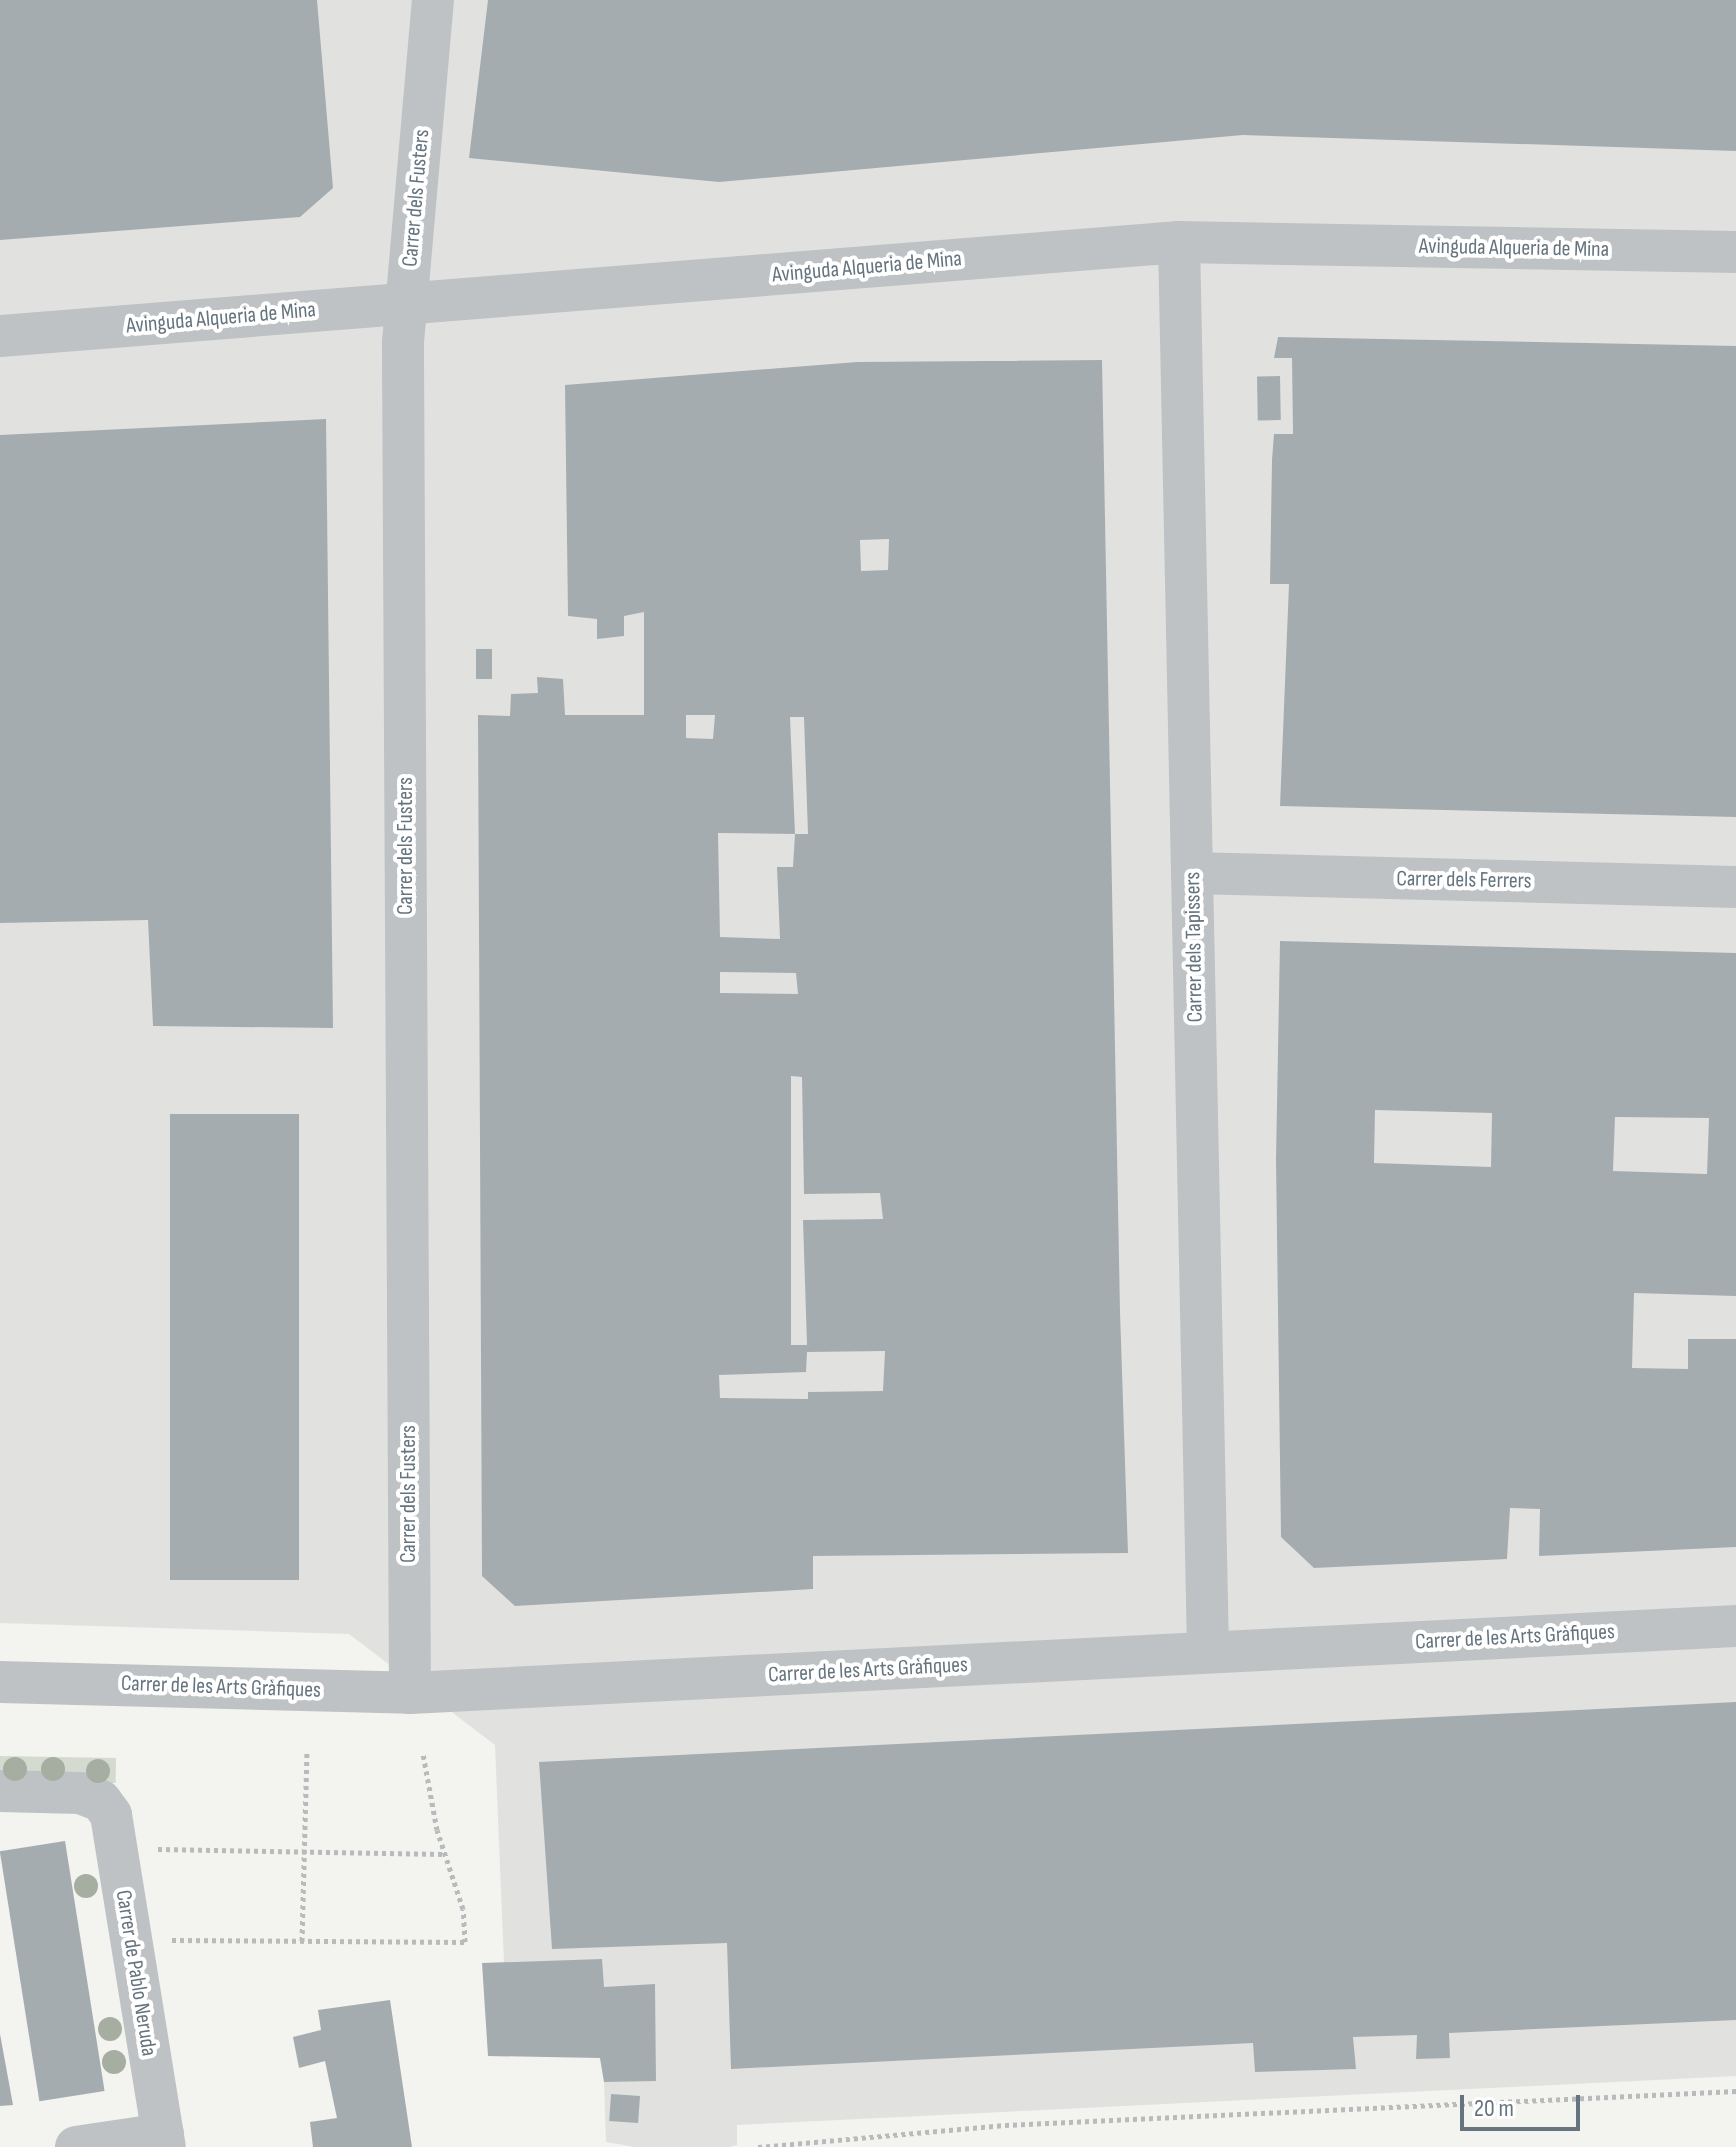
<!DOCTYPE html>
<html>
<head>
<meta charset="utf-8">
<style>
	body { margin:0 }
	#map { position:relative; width:1736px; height:2147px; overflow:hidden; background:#f3f3f0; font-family:"Sofia Sans Condensed",sans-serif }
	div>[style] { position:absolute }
	.built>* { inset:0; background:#e1e2e0 }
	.green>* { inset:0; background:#d5dad1; transform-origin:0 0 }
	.building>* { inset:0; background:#a5acb0; transform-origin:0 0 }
	.path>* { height:5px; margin-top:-2.5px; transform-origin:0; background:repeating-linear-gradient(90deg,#b8bbbc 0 4px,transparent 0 8px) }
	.minor>* { height:42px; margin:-21px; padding:0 21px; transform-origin:21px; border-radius:21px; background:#bfc2c5 }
	.trees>* { width:24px; height:24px; margin:-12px; border-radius:50%; background:#a6aea2 }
	span { translate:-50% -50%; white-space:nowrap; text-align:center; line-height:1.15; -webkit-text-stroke:8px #fff; paint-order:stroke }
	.street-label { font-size:22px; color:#65747e }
	.scale { position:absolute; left:1460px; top:2095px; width:120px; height:36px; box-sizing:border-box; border:4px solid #65747e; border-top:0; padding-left:10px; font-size:24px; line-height:28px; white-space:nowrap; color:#65747e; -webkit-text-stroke:6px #fff; paint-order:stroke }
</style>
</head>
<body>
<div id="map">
	<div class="built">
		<div style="clip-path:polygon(0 0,1736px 0,1736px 2076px,737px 2125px,737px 2145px,730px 2147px,635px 2147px,606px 2142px,604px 2082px,600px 2058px,504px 1963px,495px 1745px,349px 1634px,0 1623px)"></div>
	</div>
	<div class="green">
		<div style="left:0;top:1756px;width:116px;height:25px;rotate:1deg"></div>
	</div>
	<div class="building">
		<div style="clip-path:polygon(0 0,317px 0,333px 188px,300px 217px,0 240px)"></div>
		<div style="clip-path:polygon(488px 0,1736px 0,1736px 151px,1243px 135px,719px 182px,469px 158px)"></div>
		<div style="clip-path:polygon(1278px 337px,1736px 346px,1736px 817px,1280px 806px,1289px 584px,1270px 584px,1272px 460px,1274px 434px,1293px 434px,1292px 358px,1274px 358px)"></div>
		<div style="clip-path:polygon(evenodd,1102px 360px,1120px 1311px,1128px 1553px,813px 1556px,813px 1589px,515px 1606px,482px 1576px,478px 715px,510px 716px,511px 694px,538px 693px,537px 677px,563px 679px,565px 715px,644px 715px,644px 612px,624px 616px,624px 636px,597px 639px,597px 619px,568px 616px,565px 385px,857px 362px,1102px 360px,889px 539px,888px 570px,861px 571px,860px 540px,889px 539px,1102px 360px,686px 715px,715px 715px,713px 739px,686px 738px,686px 715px,1102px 360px,790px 717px,804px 717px,808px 834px,795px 834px,793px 867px,777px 867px,780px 939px,720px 937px,718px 833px,795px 834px,790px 717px,1102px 360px,720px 972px,796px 973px,798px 994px,720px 993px,720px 972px,1102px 360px,791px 1076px,802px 1077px,804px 1194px,880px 1193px,883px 1219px,803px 1220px,807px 1345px,791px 1345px,791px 1076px,1102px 360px,885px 1351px,883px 1391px,808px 1392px,808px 1399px,720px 1398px,719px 1375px,806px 1372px,807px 1352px,885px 1351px)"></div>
		<div style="left:1280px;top:376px;width:44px;height:23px;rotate:89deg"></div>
		<div style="clip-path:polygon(326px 419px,333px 1028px,153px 1026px,148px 920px,0 923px,0 435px)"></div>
		<div style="left:492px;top:649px;width:30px;height:16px;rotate:90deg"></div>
		<div style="clip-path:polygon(evenodd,1280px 941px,1736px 953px,1736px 1296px,1634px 1293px,1632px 1368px,1688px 1369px,1688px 1339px,1736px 1339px,1736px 1547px,1539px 1556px,1540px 1509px,1510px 1508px,1507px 1559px,1314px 1568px,1281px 1537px,1276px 1159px,1280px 941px,1375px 1110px,1492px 1113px,1491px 1167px,1374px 1163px,1375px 1110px,1280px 941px,1615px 1117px,1709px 1118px,1707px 1174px,1613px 1171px,1615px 1117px)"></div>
		<div style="left:170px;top:1114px;width:129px;height:466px"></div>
		<div style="clip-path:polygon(1736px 1702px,1736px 2020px,1449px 2033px,1450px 2058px,1416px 2059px,1417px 2035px,1353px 2037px,1356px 2069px,1255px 2072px,1253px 2043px,731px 2069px,727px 1943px,552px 1949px,539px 1762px)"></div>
		<div style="left:65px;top:1841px;width:253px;height:66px;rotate:81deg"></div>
		<div style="clip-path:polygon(602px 1959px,604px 1987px,655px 1984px,656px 2081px,604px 2082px,600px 2058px,488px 2056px,482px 1963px)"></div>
		<div style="clip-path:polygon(390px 2000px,412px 2147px,313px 2147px,310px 2122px,337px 2118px,325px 2061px,299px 2068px,293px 2037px,321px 2030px,318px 2010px)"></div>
		<div style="clip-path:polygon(0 2034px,13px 2105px,0 2106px)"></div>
		<div style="left:640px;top:2096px;width:27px;height:29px;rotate:94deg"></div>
	</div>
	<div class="path">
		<div style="left:158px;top:1849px;width:286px;rotate:1deg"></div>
		<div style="left:172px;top:1940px;width:293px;rotate:0.4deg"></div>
		<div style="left:465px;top:1942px;width:33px;rotate:-93deg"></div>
		<div style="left:463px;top:1909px;width:83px;rotate:-108.2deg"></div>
		<div style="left:437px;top:1830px;width:77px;rotate:-100.4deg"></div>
		<div style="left:302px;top:1941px;width:190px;rotate:-88.5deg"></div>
		<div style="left:758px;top:2147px;width:248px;rotate:-5.1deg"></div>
		<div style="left:1005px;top:2125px;width:732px;rotate:-2.66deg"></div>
	</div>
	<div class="minor">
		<div style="left:1179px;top:242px;width:1410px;rotate:88.82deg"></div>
		<div style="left:0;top:336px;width:1183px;rotate:-4.56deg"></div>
		<div style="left:1179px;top:242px;width:557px;rotate:1.03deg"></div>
		<div style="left:1192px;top:873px;width:544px;rotate:1.47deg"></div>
		<div style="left:0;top:1682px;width:410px;rotate:1.5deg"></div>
		<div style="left:410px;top:1693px;width:1328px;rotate:-2.89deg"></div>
		<div style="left:410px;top:1693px;width:1351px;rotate:-90.3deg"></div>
		<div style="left:403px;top:342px;width:343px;rotate:-85deg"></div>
		<div style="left:0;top:1791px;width:80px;rotate:1.4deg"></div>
		<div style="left:80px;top:1793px;width:22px;rotate:21deg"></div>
		<div style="left:101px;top:1801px;width:17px;rotate:54deg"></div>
		<div style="left:111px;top:1815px;width:336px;rotate:80.8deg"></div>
		<div style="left:76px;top:2147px;width:88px;rotate:-8.5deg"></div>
	</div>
	<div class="trees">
		<div style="left:15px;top:1769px"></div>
		<div style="left:53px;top:1769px"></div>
		<div style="left:98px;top:1771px"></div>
		<div style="left:86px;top:1886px"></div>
		<div style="left:110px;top:2029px"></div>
		<div style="left:114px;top:2062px"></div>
	</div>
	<div class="street-label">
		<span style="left:416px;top:198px;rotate:-85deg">Carrer dels Fusters</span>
		<span style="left:1514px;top:248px;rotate:1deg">Avinguda Alqueria de Mina</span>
		<span style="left:867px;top:267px;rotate:-5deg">Avinguda Alqueria de Mina</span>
		<span style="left:221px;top:318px;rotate:-5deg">Avinguda Alqueria de Mina</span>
		<span style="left:406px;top:846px;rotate:-90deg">Carrer dels Fusters</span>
		<span style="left:1464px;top:880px;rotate:1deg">Carrer dels Ferrers</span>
		<span style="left:1194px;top:947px;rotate:-91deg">Carrer dels Tapissers</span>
		<span style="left:409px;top:1494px;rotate:-90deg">Carrer dels Fusters</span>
		<span style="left:1515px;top:1637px;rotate:-3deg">Carrer de les Arts Gràfiques</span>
		<span style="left:868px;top:1670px;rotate:-3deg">Carrer de les Arts Gràfiques</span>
		<span style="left:221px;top:1687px;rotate:2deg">Carrer de les Arts Gràfiques</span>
		<span style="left:136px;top:1973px;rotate:81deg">Carrer de Pablo Neruda</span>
	</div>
	<div class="scale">20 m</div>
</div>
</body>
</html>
